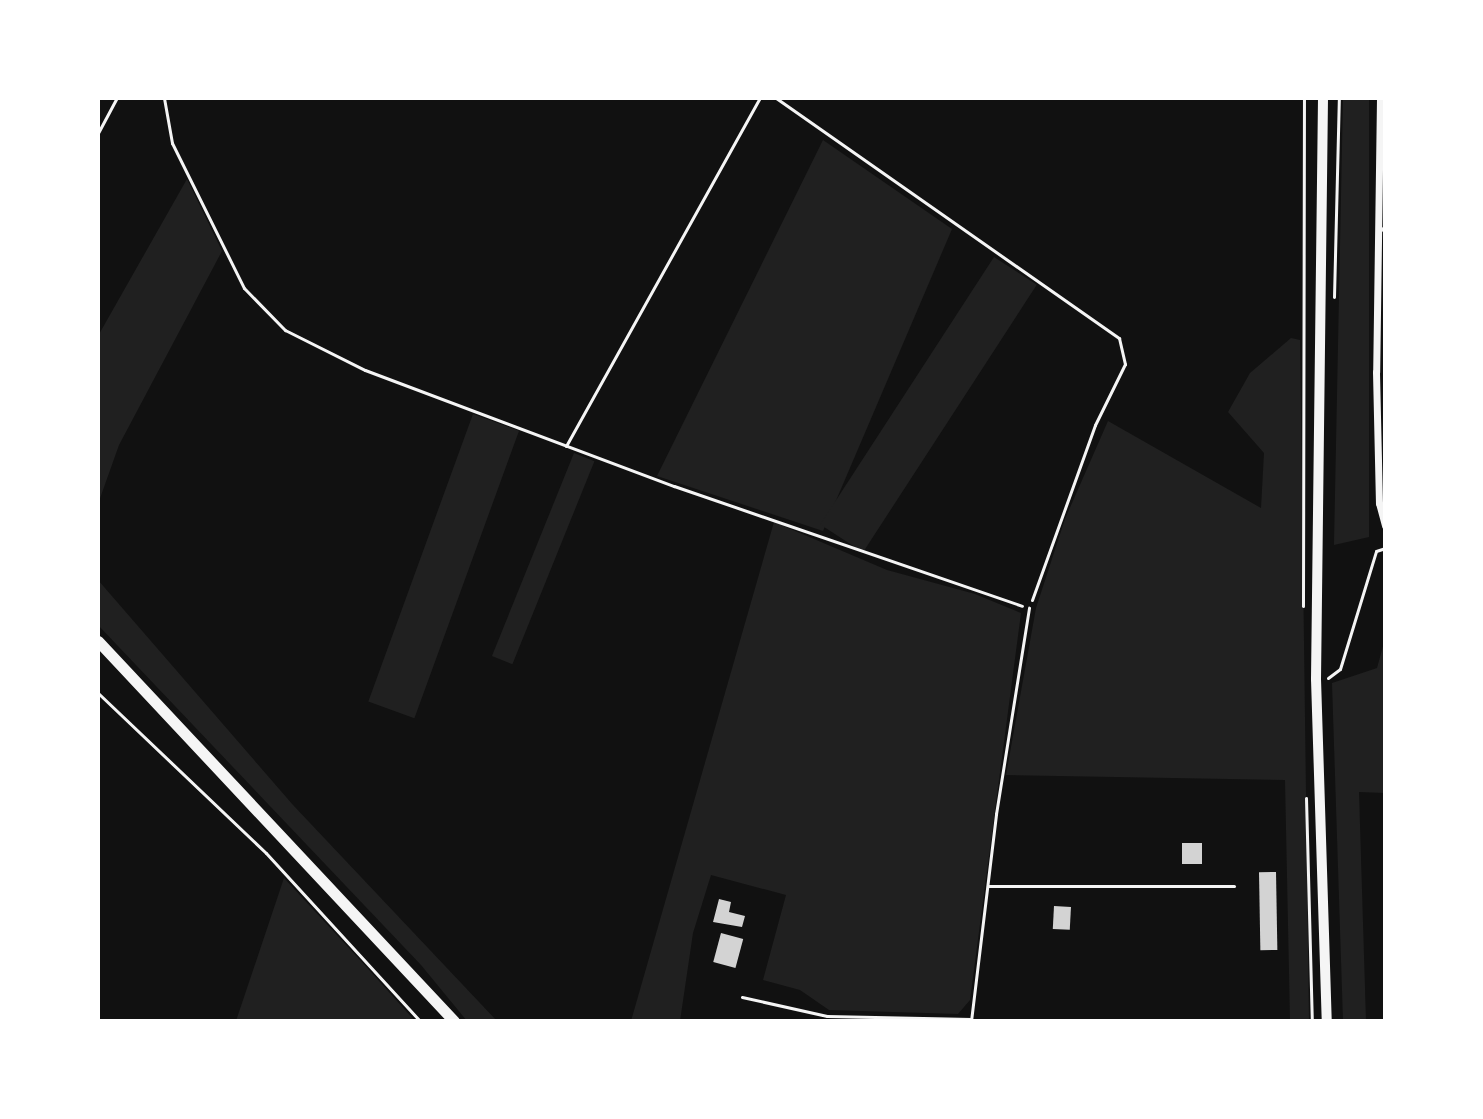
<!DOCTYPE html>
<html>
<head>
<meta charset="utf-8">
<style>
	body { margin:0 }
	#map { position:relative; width:1483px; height:1119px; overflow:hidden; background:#111; font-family:Montserrat,sans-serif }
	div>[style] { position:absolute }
	.green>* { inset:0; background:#202020; transform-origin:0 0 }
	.building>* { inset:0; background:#d3d3d3; transform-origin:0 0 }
	.path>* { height:3px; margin:-1.5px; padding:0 1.5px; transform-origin:1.5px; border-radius:1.5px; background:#f5f5f5 }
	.service>* { height:3px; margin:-1.5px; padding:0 1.5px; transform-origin:1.5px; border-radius:1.5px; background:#f5f5f5 }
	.minor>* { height:7px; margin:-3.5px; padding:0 3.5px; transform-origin:3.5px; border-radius:3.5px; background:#f5f5f5 }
	.secondary>* { height:10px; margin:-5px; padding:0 5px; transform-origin:5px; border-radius:5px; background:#f5f5f5 }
	.primary>* { height:11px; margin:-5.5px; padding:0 5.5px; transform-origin:5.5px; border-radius:5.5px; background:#f5f5f5 }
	span { translate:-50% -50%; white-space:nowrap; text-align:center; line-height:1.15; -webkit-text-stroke:8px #fff; paint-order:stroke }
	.frame { position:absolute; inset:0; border:100px solid #fff; pointer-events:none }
</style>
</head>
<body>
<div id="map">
	<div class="green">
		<div style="clip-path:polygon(1343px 98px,1369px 98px,1369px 537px,1334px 545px)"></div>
		<div style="clip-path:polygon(823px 140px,952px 229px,823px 531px,657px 476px)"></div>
		<div style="clip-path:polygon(187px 179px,222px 251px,119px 445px,98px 504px,98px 336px)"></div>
		<div style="left:994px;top:257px;width:51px;height:319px;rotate:33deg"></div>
		<div style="clip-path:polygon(1291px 338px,1300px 340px,1309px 1021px,1290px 1021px,1285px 780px,1006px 775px,1036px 608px,1065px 519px,1108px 421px,1261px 508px,1264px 453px,1228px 412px,1250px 373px)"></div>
		<div style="left:473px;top:414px;width:49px;height:306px;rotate:20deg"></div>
		<div style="left:574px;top:453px;width:22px;height:219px;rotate:22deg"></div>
		<div style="clip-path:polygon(774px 522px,887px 570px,975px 594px,1021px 613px,970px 1000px,958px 1014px,829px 1010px,800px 990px,763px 980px,786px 895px,711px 875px,693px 933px,680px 1021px,631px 1021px)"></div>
		<div style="clip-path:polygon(98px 580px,293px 805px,497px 1021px,467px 1021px,421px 965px,98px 625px)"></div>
		<div style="clip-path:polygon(1385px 639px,1385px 793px,1359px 792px,1366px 1021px,1343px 1021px,1332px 683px,1377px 668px)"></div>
		<div style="clip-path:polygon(284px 878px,361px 961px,415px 1021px,236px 1021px)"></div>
	</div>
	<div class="building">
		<div style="left:1182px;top:843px;width:20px;height:21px"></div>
		<div style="left:1276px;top:872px;width:78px;height:17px;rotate:89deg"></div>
		<div style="clip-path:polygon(719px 899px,731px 902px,729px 912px,745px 916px,742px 927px,713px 922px)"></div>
		<div style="left:1054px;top:906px;width:17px;height:23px;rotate:3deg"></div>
		<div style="left:721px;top:933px;width:23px;height:30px;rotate:15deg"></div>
	</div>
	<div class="path">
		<div style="left:164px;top:98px;width:46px;rotate:79.9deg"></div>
		<div style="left:172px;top:143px;width:162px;rotate:63.6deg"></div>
		<div style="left:244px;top:288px;width:59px;rotate:45.7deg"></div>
		<div style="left:285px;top:330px;width:89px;rotate:26.6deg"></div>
		<div style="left:365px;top:370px;width:330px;rotate:20.6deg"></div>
		<div style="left:674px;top:486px;width:368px;rotate:19deg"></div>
		<div style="left:776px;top:98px;width:419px;rotate:35deg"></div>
		<div style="left:1119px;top:338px;width:27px;rotate:77deg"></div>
		<div style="left:1125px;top:364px;width:68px;rotate:116.2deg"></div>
		<div style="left:1095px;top:425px;width:186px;rotate:109.8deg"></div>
		<div style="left:1334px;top:297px;width:199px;rotate:-88.6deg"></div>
		<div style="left:566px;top:446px;width:398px;rotate:-60.9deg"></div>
		<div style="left:1303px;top:606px;width:508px;rotate:-89.89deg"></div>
		<div style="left:1328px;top:678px;width:15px;rotate:-37deg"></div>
		<div style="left:1340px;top:669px;width:123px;rotate:-73deg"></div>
		<div style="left:1376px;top:551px;width:9px;rotate:-18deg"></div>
		<div style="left:98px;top:693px;width:232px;rotate:43.6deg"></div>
		<div style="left:266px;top:853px;width:228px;rotate:47.5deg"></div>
		<div style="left:1306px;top:798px;width:223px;rotate:88.5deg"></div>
	</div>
	<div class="service">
		<div style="left:98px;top:133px;width:40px;rotate:-62deg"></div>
		<div style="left:1379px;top:232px;width:8px;rotate:-45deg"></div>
		<div style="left:988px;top:886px;width:246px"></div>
		<div style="left:742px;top:997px;width:87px;rotate:12.6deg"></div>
		<div style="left:827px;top:1016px;width:144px;rotate:1.2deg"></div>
		<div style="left:971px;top:1021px;width:209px;rotate:-83.1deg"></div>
		<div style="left:996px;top:814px;width:209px;rotate:-80.9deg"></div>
	</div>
	<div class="minor">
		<div style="left:1380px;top:98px;width:274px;rotate:90.8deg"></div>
		<div style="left:1376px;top:372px;width:131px;rotate:88.7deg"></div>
		<div style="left:1379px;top:503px;width:24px;rotate:75deg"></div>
	</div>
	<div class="secondary">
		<div style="left:1323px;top:98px;width:581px;rotate:90.69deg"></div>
		<div style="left:1316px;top:679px;width:342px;rotate:88.2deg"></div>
	</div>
	<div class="primary">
		<div style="left:98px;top:641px;width:521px;rotate:46.87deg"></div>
	</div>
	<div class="frame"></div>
</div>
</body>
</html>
